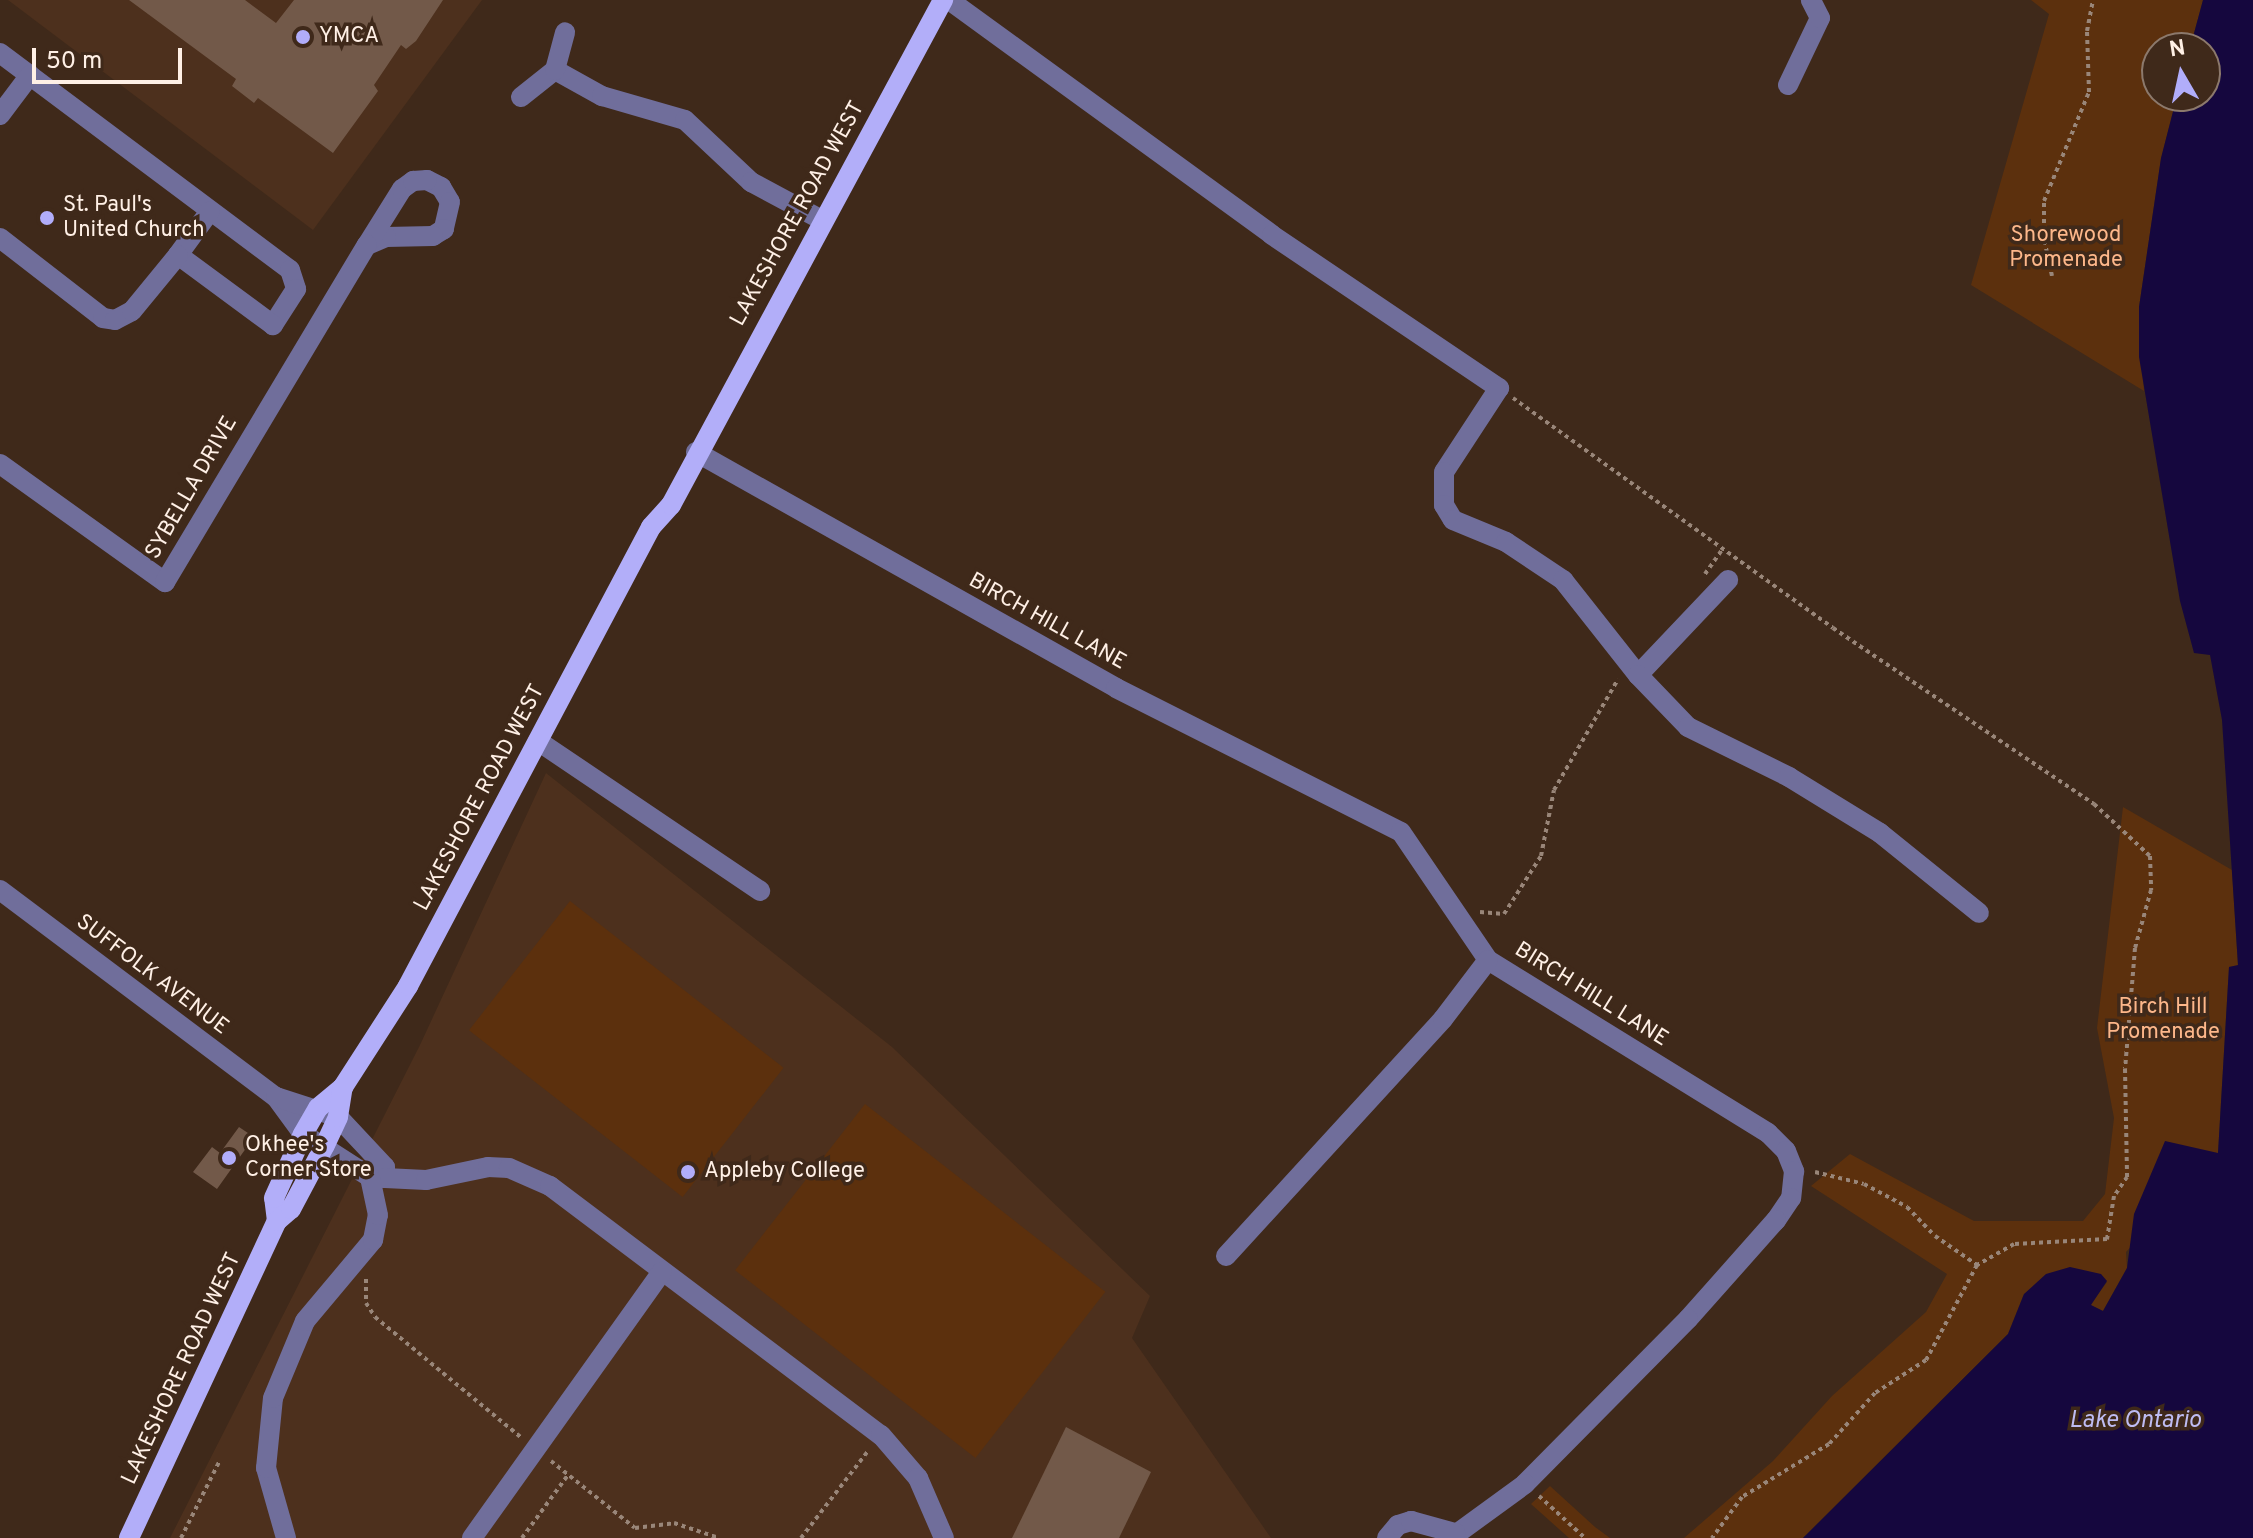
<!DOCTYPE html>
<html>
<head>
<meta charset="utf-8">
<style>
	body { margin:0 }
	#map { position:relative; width:2253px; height:1538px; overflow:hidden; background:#3f291a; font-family:Overpass,sans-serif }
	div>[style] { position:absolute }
	.built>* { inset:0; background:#4d301d }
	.green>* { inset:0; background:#5c300d; transform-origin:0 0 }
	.water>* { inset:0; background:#15073e }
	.building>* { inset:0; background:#725949 }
	.path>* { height:4px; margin-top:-2px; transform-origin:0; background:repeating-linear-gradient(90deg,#998679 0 4px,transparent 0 8px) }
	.minor>* { height:20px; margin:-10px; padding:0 10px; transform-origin:10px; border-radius:10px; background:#706e9b }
	.major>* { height:20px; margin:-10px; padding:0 10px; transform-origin:10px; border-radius:10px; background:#b2aef9 }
	.dots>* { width:22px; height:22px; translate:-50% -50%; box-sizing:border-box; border:4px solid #3f291a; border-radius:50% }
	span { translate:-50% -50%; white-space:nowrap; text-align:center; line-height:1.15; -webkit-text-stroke:7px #3f291a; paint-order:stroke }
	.poi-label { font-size:22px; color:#fff0e6 }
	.left { translate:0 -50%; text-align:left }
	.street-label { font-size:22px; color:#fff0e6 }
	.park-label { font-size:22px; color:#fdb78a }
	.water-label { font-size:24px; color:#bebcf2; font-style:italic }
	.north { position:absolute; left:2141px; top:32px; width:80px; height:80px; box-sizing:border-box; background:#3f291a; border:2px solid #8c796c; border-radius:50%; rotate:351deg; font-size:22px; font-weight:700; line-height:32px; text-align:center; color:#fff0e6 }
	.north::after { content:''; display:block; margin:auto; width:28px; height:36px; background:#b1adfa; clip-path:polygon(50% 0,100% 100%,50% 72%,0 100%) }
	.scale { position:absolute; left:32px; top:48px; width:150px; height:36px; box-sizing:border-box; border:4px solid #fff0e6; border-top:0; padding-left:10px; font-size:24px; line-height:28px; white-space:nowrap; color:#fff0e6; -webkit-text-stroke:6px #3f291a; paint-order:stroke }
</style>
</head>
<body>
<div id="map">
	<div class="built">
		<div style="clip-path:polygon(8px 0,482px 0,313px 230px)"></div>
		<div style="clip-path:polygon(546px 773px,892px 1047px,1150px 1296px,1132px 1338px,1271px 1538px,170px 1538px,420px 1045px)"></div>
	</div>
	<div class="green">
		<div style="clip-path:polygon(2031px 0,2203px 0,2190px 48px,2157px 48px,2157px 96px,2177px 96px,2161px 159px,2139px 307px,2144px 391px,1971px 285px,2049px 14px)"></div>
		<div style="clip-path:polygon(2123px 807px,2232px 870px,2238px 966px,2229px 967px,2218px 1154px,2126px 1252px,2127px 1268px,2103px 1311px,2090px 1305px,2107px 1282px,2024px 1294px,2008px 1334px,1803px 1538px,1684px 1538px,1773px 1461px,1832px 1396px,1926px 1312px,1947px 1274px,1811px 1186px,1850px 1154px,1974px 1221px,2083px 1221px,2105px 1194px,2114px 1118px,2097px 1028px)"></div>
		<div style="left:570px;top:901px;width:271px;height:164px;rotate:38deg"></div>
		<div style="left:865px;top:1104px;width:305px;height:211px;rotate:38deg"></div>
		<div style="clip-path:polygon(1550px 1486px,1595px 1527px,1610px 1538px,1569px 1538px,1531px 1504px)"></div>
	</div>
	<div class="water">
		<div style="clip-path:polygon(2203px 0,2253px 0,2253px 1538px,1803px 1538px,2008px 1334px,2024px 1294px,2046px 1274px,2070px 1267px,2101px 1274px,2107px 1281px,2091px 1305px,2103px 1311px,2127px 1268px,2134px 1214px,2165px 1141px,2218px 1153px,2229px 967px,2238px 965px,2222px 720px,2210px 655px,2194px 653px,2180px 601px,2139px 357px,2139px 307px,2161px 158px,2177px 96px,2205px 96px,2205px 48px,2190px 48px)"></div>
	</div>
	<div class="building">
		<div style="clip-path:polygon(129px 0,245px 0,276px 23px,294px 0,443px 0,416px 41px,406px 49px,401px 45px,374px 85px,378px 91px,333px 153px,258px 98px,254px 103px,232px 86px,236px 79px)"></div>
		<div style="clip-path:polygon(239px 1127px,254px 1137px,217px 1189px,193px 1172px,212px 1147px,220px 1153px)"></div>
		<div style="clip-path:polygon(1066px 1427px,1151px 1472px,1119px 1538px,1012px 1538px)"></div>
	</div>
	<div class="path">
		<div style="left:2052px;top:276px;width:38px;rotate:-102deg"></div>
		<div style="left:2044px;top:239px;width:38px;rotate:-90deg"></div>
		<div style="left:2044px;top:201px;width:118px;rotate:-67.6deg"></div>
		<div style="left:2089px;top:92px;width:61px;rotate:-91.9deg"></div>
		<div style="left:2087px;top:31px;width:32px;rotate:-79deg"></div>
		<div style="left:1513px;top:398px;width:394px;rotate:35.7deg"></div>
		<div style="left:1833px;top:628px;width:315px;rotate:34deg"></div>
		<div style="left:2094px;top:804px;width:76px;rotate:42.9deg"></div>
		<div style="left:2150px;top:856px;width:34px;rotate:88deg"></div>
		<div style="left:2151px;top:890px;width:60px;rotate:105.4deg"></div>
		<div style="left:2135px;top:948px;width:121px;rotate:94.7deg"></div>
		<div style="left:2125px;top:1069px;width:108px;rotate:88.9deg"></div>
		<div style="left:2127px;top:1177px;width:23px;rotate:124deg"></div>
		<div style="left:2114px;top:1196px;width:44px;rotate:99.2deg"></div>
		<div style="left:2107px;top:1239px;width:93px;rotate:176.9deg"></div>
		<div style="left:2014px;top:1244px;width:43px;rotate:150.4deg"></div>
		<div style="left:1977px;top:1265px;width:108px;rotate:118.2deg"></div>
		<div style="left:1926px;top:1360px;width:61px;rotate:147.1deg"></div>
		<div style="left:1875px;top:1393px;width:69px;rotate:132deg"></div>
		<div style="left:1829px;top:1444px;width:102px;rotate:148.7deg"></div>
		<div style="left:1742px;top:1497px;width:51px;rotate:126.2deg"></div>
		<div style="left:1705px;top:574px;width:32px;rotate:-55deg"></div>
		<div style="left:1480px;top:912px;width:24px;rotate:5deg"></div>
		<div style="left:1504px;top:914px;width:69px;rotate:-57.5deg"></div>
		<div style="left:1541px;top:856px;width:67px;rotate:-78.9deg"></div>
		<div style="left:1554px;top:790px;width:128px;rotate:-60deg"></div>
		<div style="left:1815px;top:1172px;width:50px;rotate:13.8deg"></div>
		<div style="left:1864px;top:1184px;width:49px;rotate:28.1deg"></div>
		<div style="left:1907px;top:1207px;width:40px;rotate:46deg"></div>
		<div style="left:1935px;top:1236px;width:51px;rotate:34.6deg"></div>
		<div style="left:366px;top:1279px;width:24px;rotate:90deg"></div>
		<div style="left:366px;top:1303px;width:17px;rotate:57deg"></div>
		<div style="left:375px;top:1317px;width:190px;rotate:39.5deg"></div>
		<div style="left:551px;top:1461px;width:107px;rotate:38.6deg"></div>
		<div style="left:635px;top:1528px;width:39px;rotate:-7deg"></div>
		<div style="left:674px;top:1523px;width:47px;rotate:18.4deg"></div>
		<div style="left:1539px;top:1496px;width:62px;rotate:42.4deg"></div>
		<div style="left:181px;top:1538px;width:87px;rotate:-63.4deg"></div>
		<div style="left:522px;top:1538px;width:78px;rotate:-53.9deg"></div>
		<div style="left:801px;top:1538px;width:110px;rotate:-52.4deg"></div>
	</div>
	<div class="minor">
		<div style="left:949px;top:0;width:399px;rotate:36deg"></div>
		<div style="left:1272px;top:235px;width:274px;rotate:34deg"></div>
		<div style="left:1499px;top:388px;width:100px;rotate:123.2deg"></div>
		<div style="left:1444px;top:472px;width:33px;rotate:90deg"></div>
		<div style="left:1444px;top:505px;width:17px;rotate:59deg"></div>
		<div style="left:1453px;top:520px;width:57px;rotate:22.5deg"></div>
		<div style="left:1506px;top:542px;width:69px;rotate:33.7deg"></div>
		<div style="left:1563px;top:580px;width:121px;rotate:51.7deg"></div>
		<div style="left:1638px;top:675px;width:131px;rotate:-46.5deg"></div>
		<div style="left:0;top:53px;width:362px;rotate:36.8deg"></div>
		<div style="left:290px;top:270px;width:20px;rotate:72deg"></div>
		<div style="left:296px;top:289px;width:43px;rotate:122.6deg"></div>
		<div style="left:273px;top:325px;width:118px;rotate:-143.6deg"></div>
		<div style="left:178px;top:255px;width:54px;rotate:-54deg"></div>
		<div style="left:555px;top:70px;width:54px;rotate:29deg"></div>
		<div style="left:602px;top:96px;width:86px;rotate:16.1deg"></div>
		<div style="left:685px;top:120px;width:91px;rotate:43.2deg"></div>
		<div style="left:751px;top:182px;width:81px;rotate:28.2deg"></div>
		<div style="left:1788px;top:85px;width:74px;rotate:-64.5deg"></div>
		<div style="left:1820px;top:18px;width:20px;rotate:-117deg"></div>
		<div style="left:521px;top:97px;width:43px;rotate:-38.5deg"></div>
		<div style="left:555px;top:70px;width:39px;rotate:-75deg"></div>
		<div style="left:0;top:115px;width:50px;rotate:-53.1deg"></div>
		<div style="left:427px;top:180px;width:16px;rotate:27deg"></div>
		<div style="left:441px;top:187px;width:17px;rotate:59deg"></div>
		<div style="left:450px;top:202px;width:28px;rotate:103deg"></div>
		<div style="left:444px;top:229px;width:13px;rotate:148deg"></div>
		<div style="left:433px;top:236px;width:47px;rotate:178.8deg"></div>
		<div style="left:386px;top:237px;width:21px;rotate:157deg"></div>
		<div style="left:367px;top:245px;width:66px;rotate:-58deg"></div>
		<div style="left:402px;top:189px;width:14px;rotate:-36deg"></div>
		<div style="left:413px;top:181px;width:14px;rotate:-4deg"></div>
		<div style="left:0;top:238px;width:130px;rotate:37.8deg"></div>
		<div style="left:103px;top:318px;width:12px;rotate:9deg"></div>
		<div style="left:115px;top:320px;width:19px;rotate:-28deg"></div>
		<div style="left:132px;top:311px;width:72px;rotate:-50.6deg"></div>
		<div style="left:696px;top:452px;width:482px;rotate:29.3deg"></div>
		<div style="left:1116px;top:688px;width:319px;rotate:26.8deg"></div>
		<div style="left:1401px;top:832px;width:155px;rotate:55.8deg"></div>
		<div style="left:1488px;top:960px;width:329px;rotate:31.7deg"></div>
		<div style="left:1768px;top:1133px;width:25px;rotate:45deg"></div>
		<div style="left:1786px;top:1151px;width:22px;rotate:68deg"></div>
		<div style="left:1794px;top:1171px;width:27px;rotate:96deg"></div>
		<div style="left:1791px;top:1198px;width:27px;rotate:124deg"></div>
		<div style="left:1776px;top:1220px;width:132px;rotate:131.6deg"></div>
		<div style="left:1688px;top:1319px;width:232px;rotate:134.7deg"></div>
		<div style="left:1525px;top:1484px;width:92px;rotate:143.9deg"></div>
		<div style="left:0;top:464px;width:203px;rotate:35.6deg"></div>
		<div style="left:165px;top:582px;width:393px;rotate:-59.1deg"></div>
		<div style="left:1638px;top:675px;width:72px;rotate:46.1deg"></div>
		<div style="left:1688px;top:727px;width:113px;rotate:26.3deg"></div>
		<div style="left:1789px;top:777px;width:107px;rotate:31.6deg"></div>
		<div style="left:1880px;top:833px;width:127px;rotate:38.9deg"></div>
		<div style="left:538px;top:741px;width:268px;rotate:34deg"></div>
		<div style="left:0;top:890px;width:345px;rotate:36.9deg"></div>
		<div style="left:276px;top:1097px;width:46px;rotate:53.9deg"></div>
		<div style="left:303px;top:1134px;width:80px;rotate:32.7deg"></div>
		<div style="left:370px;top:1177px;width:15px;rotate:4deg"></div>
		<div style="left:385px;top:1178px;width:11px;rotate:-90deg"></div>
		<div style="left:385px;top:1167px;width:69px;rotate:-133.2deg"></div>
		<div style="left:338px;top:1117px;width:65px;rotate:-162.1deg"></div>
		<div style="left:385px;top:1178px;width:41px;rotate:2.8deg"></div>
		<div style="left:426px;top:1180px;width:63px;rotate:-11.8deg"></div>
		<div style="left:488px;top:1167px;width:21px;rotate:3deg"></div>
		<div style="left:509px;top:1168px;width:45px;rotate:23.7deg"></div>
		<div style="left:550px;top:1186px;width:414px;rotate:37deg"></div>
		<div style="left:881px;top:1435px;width:57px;rotate:49.3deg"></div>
		<div style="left:918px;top:1478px;width:65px;rotate:66.6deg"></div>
		<div style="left:1226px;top:1256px;width:321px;rotate:-47.5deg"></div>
		<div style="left:1443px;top:1019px;width:74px;rotate:-52.7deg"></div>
		<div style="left:286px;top:1538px;width:73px;rotate:-105.9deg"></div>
		<div style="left:266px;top:1468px;width:70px;rotate:-84.3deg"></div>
		<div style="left:273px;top:1398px;width:83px;rotate:-67.4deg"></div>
		<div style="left:305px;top:1321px;width:106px;rotate:-50deg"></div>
		<div style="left:373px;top:1240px;width:25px;rotate:-79deg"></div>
		<div style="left:378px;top:1215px;width:39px;rotate:-102deg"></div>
		<div style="left:472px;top:1538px;width:327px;rotate:-54.5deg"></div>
		<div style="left:1387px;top:1538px;width:17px;rotate:-50deg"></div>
		<div style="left:1398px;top:1525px;width:14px;rotate:-17deg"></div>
		<div style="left:1411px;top:1521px;width:46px;rotate:15.3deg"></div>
	</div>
	<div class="major">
		<div style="left:277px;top:1221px;width:23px;rotate:-97deg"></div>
		<div style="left:274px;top:1198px;width:70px;rotate:-65.6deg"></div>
		<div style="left:303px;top:1134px;width:30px;rotate:-60deg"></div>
		<div style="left:318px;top:1108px;width:33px;rotate:-40deg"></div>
		<div style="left:343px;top:1087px;width:120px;rotate:-57.2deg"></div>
		<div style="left:408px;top:986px;width:519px;rotate:-62.1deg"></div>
		<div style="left:651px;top:527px;width:30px;rotate:-48deg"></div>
		<div style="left:671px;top:505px;width:574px;rotate:-61.69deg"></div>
		<div style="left:129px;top:1538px;width:350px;rotate:-65deg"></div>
		<div style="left:277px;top:1221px;width:18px;rotate:-41deg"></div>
		<div style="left:291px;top:1209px;width:72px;rotate:-62deg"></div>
		<div style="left:325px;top:1145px;width:31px;rotate:-65deg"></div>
		<div style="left:338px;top:1117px;width:30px;rotate:-81deg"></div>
	</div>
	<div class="dots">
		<div style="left:303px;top:37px;background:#b1adfa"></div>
		<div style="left:47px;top:218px;background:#b1adfa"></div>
		<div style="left:229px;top:1158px;background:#b1adfa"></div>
		<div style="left:688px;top:1172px;background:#b1adfa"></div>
	</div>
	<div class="poi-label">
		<span class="left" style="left:319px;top:37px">YMCA</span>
		<span class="left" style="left:63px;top:218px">St. Paul's<br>United Church</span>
		<span class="left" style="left:245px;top:1158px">Okhee's<br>Corner Store</span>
		<span class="left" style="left:704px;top:1172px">Appleby College</span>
	</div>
	<div class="street-label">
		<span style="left:798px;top:214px;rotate:-61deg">LAKESHORE ROAD WEST</span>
		<span style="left:192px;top:488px;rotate:-60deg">SYBELLA DRIVE</span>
		<span style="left:1047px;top:622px;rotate:29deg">BIRCH HILL LANE</span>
		<span style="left:480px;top:798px;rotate:-62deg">LAKESHORE ROAD WEST</span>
		<span style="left:152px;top:975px;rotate:37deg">SUFFOLK AVENUE</span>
		<span style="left:1591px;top:995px;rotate:32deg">BIRCH HILL LANE</span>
		<span style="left:182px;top:1369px;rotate:-65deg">LAKESHORE ROAD WEST</span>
	</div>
	<div class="park-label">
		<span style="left:2066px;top:248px">Shorewood<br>Promenade</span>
		<span style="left:2163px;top:1020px">Birch Hill<br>Promenade</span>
	</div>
	<div class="water-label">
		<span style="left:2135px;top:1422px">Lake Ontario</span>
	</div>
	<div class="north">N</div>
	<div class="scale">50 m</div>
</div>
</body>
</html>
